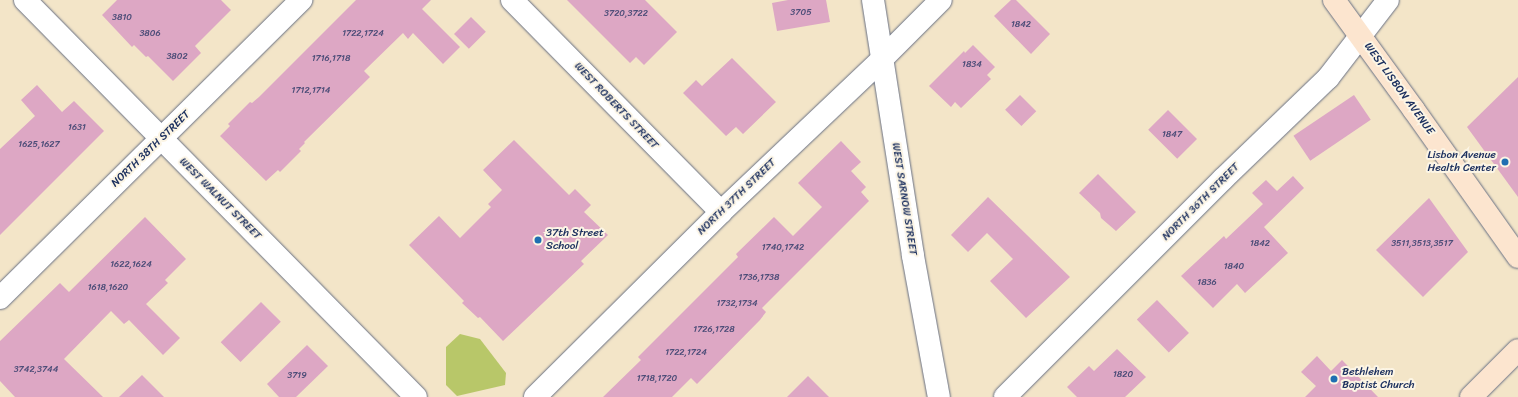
<!DOCTYPE html>
<html>
<head>
<meta charset="utf-8">
<style>
	body { margin:0 }
	#map { position:relative; width:1518px; height:397px; overflow:hidden; background:#f3e5c8; font-family:Sriracha,sans-serif }
	div>[style] { position:absolute }
	.green>* { inset:0; background:#b8c769 }
	.building>* { inset:0; background:#dda7c4; transform-origin:0 0 }
	.roads { filter:drop-shadow(0 0 1px #676f83) drop-shadow(0 0 1px #676f83) }
	.street>* { height:22px; margin:-11px; padding:0 11px; transform-origin:11px; border-radius:11px; background:#fff }
	.secondary>* { height:22px; margin:-11px; padding:0 11px; transform-origin:11px; border-radius:11px; background:#fce5cf }
	.dots>* { width:11px; height:11px; translate:-50% -50%; box-sizing:border-box; border:2px solid #fcf5e5; border-radius:50% }
	span { translate:-50% -50%; white-space:nowrap; text-align:center; line-height:1.15; -webkit-text-stroke:4px #fcf5e5; paint-order:stroke }
	.number-label { font-size:9px; color:#4c4d78 }
	.number-label span { -webkit-text-stroke-width:0 }
	.street-label { font-size:11px; color:#1b2f5e }
	.poi-label { font-size:11px; color:#1b2f5e }
	.right { translate:-100% -50%; text-align:right }
	.left { translate:0 -50%; text-align:left }
</style>
</head>
<body>
<div id="map">
	<div class="green">
		<div style="clip-path:polygon(460px 334px,480px 339px,506px 373px,505px 385px,457px 396px,446px 385px,446px 347px)"></div>
	</div>
	<div class="building">
		<div style="clip-path:polygon(117px 0,221px 0,231px 10px,195px 46px,201px 53px,173px 81px,148px 56px,146px 57px,134px 45px,132px 47px,102px 15px)"></div>
		<div style="clip-path:polygon(356px 0,431px 0,422px 9px,460px 47px,443px 64px,413px 33px,408px 39px,403px 33px,364px 71px,370px 77px,304px 142px,305px 143px,299px 149px,301px 151px,280px 172px,278px 170px,266px 181px,220px 136px,230px 126px,228px 124px,250px 102px,252px 103px,259px 97px)"></div>
		<div style="clip-path:polygon(567px 0,645px 0,677px 32px,644px 65px,636px 57px,630px 63px)"></div>
		<div style="clip-path:polygon(788px 0,826px 0,830px 22px,777px 31px,772px 3px)"></div>
		<div style="clip-path:polygon(1011px 0,1016px 0,1050px 34px,1031px 54px,994px 16px)"></div>
		<div style="left:471px;top:17px;width:21px;height:24px;rotate:45deg"></div>
		<div style="clip-path:polygon(973px 45px,995px 67px,987px 75px,991px 79px,961px 108px,955px 102px,951px 107px,929px 86px,964px 51px,965px 53px)"></div>
		<div style="clip-path:polygon(732px 58px,776px 102px,743px 134px,736px 127px,726px 136px,683px 93px,696px 80px,702px 86px)"></div>
		<div style="clip-path:polygon(1518px 77px,1518px 197px,1467px 127px)"></div>
		<div style="clip-path:polygon(37px 85px,62px 112px,74px 101px,104px 131px,0 235px,0 149px,35px 116px,21px 100px)"></div>
		<div style="left:1020px;top:95px;width:23px;height:21px;rotate:45deg"></div>
		<div style="left:1354px;top:95px;width:30px;height:73px;rotate:56deg"></div>
		<div style="left:1168px;top:110px;width:41px;height:28px;rotate:45deg"></div>
		<div style="clip-path:polygon(514px 140px,569px 195px,575px 189px,591px 205px,584px 212px,608px 235px,581px 261px,584px 264px,503px 341px,480px 317px,478px 318px,462px 303px,464px 301px,409px 245px,439px 216px,460px 238px,491px 207px,488px 204px,502px 190px,483px 170px)"></div>
		<div style="clip-path:polygon(841px 141px,861px 162px,851px 171px,866px 187px,861px 192px,869px 201px,762px 308px,766px 312px,760px 320px,697px 384px,691px 378px,672px 397px,603px 397px,641px 360px,638px 357px,738px 257px,736px 254px,774px 217px,793px 236px,822px 207px,798px 183px)"></div>
		<div style="clip-path:polygon(1098px 174px,1136px 212px,1116px 231px,1101px 218px,1100px 213px,1079px 193px)"></div>
		<div style="clip-path:polygon(1293px 176px,1304px 188px,1264px 227px,1288px 253px,1245px 293px,1237px 284px,1213px 308px,1181px 276px,1224px 236px,1226px 239px,1263px 204px,1252px 193px,1266px 180px,1277px 191px)"></div>
		<div style="clip-path:polygon(988px 197px,1070px 277px,1026px 318px,990px 281px,1013px 259px,987px 233px,968px 252px,951px 235px)"></div>
		<div style="clip-path:polygon(1429px 198px,1468px 252px,1423px 297px,1376px 250px)"></div>
		<div style="clip-path:polygon(145px 217px,186px 259px,165px 280px,168px 283px,146px 304px,180px 338px,163px 355px,129px 320px,124px 324px,111px 311px,64px 359px,103px 397px,15px 397px,0 381px,0 341px,60px 283px,69px 292px)"></div>
		<div style="left:1157px;top:300px;width:46px;height:28px;rotate:46deg"></div>
		<div style="left:261px;top:302px;width:28px;height:57px;rotate:45deg"></div>
		<div style="clip-path:polygon(307px 345px,328px 366px,296px 397px,279px 397px,267px 384px)"></div>
		<div style="clip-path:polygon(1117px 349px,1146px 377px,1125px 397px,1077px 397px,1067px 387px,1089px 366px,1094px 371px)"></div>
		<div style="clip-path:polygon(1317px 356px,1331px 371px,1342px 360px,1378px 397px,1305px 397px,1316px 386px,1301px 372px)"></div>
		<div style="clip-path:polygon(142px 375px,164px 397px,119px 397px)"></div>
		<div style="clip-path:polygon(808px 376px,829px 397px,787px 397px)"></div>
	</div>
	<div class="roads">
		<div class="street">
			<div style="left:25px;top:0;width:557px;rotate:45.44deg"></div>
			<div style="left:512px;top:0;width:298px;rotate:45.4deg"></div>
			<div style="left:873px;top:0;width:259px;rotate:81.1deg"></div>
			<div style="left:913px;top:256px;width:143px;rotate:79.6deg"></div>
			<div style="left:0;top:298px;width:424px;rotate:-44.7deg"></div>
			<div style="left:535px;top:397px;width:262px;rotate:-44.8deg"></div>
			<div style="left:721px;top:212px;width:222px;rotate:-43.5deg"></div>
			<div style="left:882px;top:59px;width:83px;rotate:-45deg"></div>
			<div style="left:1005px;top:397px;width:308px;rotate:-45deg"></div>
			<div style="left:1223px;top:179px;width:146px;rotate:-43.9deg"></div>
			<div style="left:1328px;top:78px;width:98px;rotate:-52.4deg"></div>
		</div>
		<div class="secondary">
			<div style="left:1334px;top:0;width:136px;rotate:54deg"></div>
			<div style="left:1414px;top:110px;width:180px;rotate:54.7deg"></div>
			<div style="left:1471px;top:397px;width:66px;rotate:-45deg"></div>
		</div>
	</div>
	<div class="dots">
		<div style="left:1505px;top:162px;background:#1f6fb2"></div>
		<div style="left:538px;top:240px;background:#1f6fb2"></div>
		<div style="left:1334px;top:379px;background:#1f6fb2"></div>
	</div>
	<div class="number-label">
		<span style="left:801px;top:12px">3705</span>
		<span style="left:626px;top:13px">3720,3722</span>
		<span style="left:122px;top:17px">3810</span>
		<span style="left:1021px;top:24px">1842</span>
		<span style="left:150px;top:33px">3806</span>
		<span style="left:363px;top:33px">1722,1724</span>
		<span style="left:177px;top:56px">3802</span>
		<span style="left:331px;top:58px">1716,1718</span>
		<span style="left:972px;top:64px">1834</span>
		<span style="left:311px;top:90px">1712,1714</span>
		<span style="left:77px;top:127px">1631</span>
		<span style="left:1172px;top:134px">1847</span>
		<span style="left:39px;top:144px">1625,1627</span>
		<span style="left:1260px;top:243px">1842</span>
		<span style="left:1422px;top:243px">3511,3513,3517</span>
		<span style="left:783px;top:247px">1740,1742</span>
		<span style="left:131px;top:264px">1622,1624</span>
		<span style="left:1234px;top:266px">1840</span>
		<span style="left:759px;top:277px">1736,1738</span>
		<span style="left:1207px;top:282px">1836</span>
		<span style="left:108px;top:287px">1618,1620</span>
		<span style="left:737px;top:303px">1732,1734</span>
		<span style="left:714px;top:329px">1726,1728</span>
		<span style="left:686px;top:352px">1722,1724</span>
		<span style="left:36px;top:369px">3742,3744</span>
		<span style="left:1123px;top:374px">1820</span>
		<span style="left:297px;top:375px">3719</span>
		<span style="left:657px;top:378px">1718,1720</span>
	</div>
	<div class="street-label">
		<span style="left:1399px;top:89px;rotate:54deg">WEST LISBON AVENUE</span>
		<span style="left:616px;top:106px;rotate:46deg">WEST ROBERTS STREET</span>
		<span style="left:151px;top:149px;rotate:-44deg">NORTH 38TH STREET</span>
		<span style="left:737px;top:197px;rotate:-44deg">NORTH 37TH STREET</span>
		<span style="left:220px;top:199px;rotate:45deg">WEST WALNUT STREET</span>
		<span style="left:904px;top:199px;rotate:81deg">WEST SARNOW STREET</span>
		<span style="left:1201px;top:202px;rotate:-45deg">NORTH 36TH STREET</span>
	</div>
	<div class="poi-label">
		<span class="right" style="left:1496px;top:162px">Lisbon Avenue<br>Health Center</span>
		<span class="left" style="left:546px;top:240px">37th Street<br>School</span>
		<span class="left" style="left:1342px;top:379px">Bethlehem<br>Baptist Church</span>
	</div>
</div>
</body>
</html>
